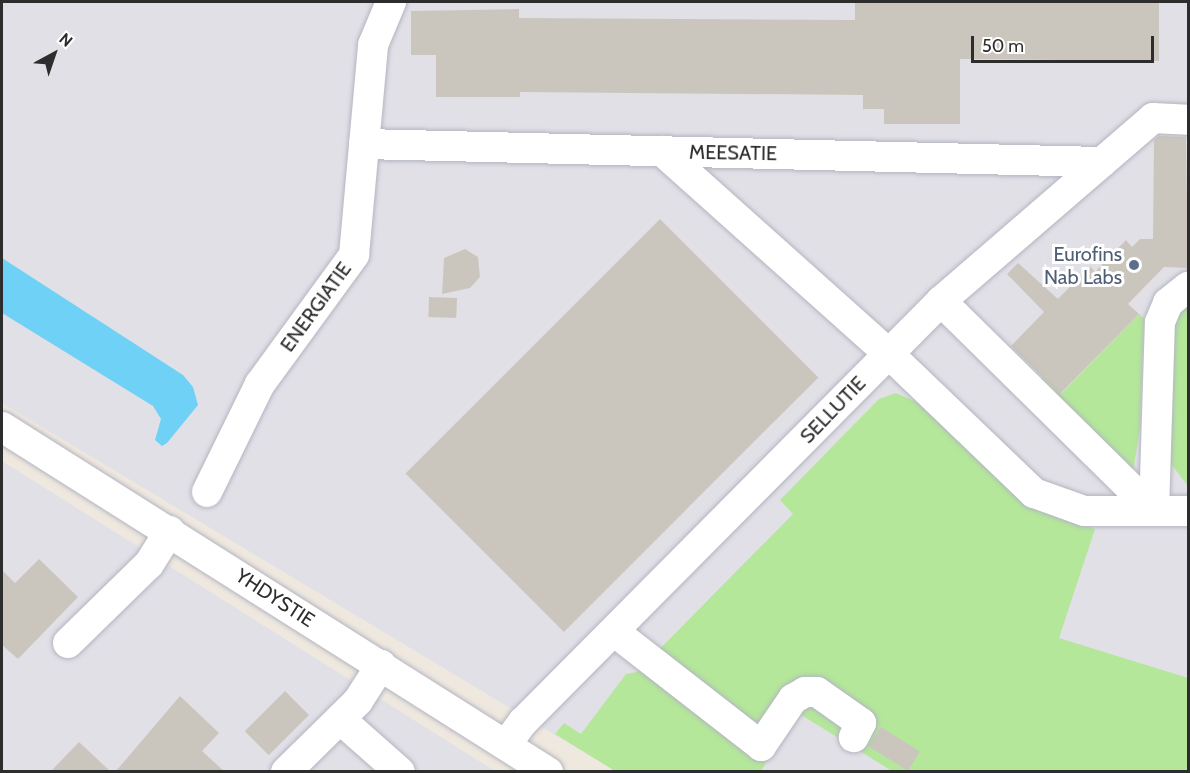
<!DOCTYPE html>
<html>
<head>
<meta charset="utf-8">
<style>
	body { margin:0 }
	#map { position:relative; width:1190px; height:773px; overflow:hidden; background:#efe8df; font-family:Cabin,sans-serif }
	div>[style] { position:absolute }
	.industrial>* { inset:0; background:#e2e0e7 }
	.green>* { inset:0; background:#b4e79a }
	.water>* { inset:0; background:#6ed1f5 }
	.building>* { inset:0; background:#cbc6bd; transform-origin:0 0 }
	.roads { filter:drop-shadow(0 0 2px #b3b5c1) drop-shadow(0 0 2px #b3b5c1) }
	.minor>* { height:30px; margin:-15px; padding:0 15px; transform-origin:15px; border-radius:15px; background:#fff }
	.dots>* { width:16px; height:16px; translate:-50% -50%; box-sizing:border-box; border:3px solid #fff; border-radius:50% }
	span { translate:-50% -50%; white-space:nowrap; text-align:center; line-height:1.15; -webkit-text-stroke:6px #fff; paint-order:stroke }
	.street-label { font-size:20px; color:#2d2d2d }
	.service-label { font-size:20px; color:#4e5e75 }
	.right { translate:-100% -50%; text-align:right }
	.frame { position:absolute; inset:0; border:3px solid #2d2d2d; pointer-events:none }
	.north { position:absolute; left:24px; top:24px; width:60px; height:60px; -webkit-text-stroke:4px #fff; paint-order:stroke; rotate:40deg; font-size:16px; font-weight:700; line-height:24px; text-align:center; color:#2d2d2d }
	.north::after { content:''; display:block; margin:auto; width:21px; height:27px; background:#2d2d2d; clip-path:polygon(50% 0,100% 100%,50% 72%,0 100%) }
	.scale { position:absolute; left:971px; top:36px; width:183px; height:27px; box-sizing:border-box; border:3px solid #2d2d2d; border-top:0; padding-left:8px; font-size:18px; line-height:21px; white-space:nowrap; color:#2d2d2d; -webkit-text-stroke:4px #fff; paint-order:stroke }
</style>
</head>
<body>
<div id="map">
	<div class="industrial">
		<div style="clip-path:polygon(2px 2px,1188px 2px,1188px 771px,615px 771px,2px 403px)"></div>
		<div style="clip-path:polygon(2px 461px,495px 771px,2px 771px)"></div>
	</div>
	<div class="green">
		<div style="clip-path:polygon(1188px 301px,1188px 486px,1171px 464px,1169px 445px,1174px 322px,1178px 311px)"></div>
		<div style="clip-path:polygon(1139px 314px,1144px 318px,1140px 428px,1133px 472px,1039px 382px,1043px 377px,1061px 394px)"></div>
		<div style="clip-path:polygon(896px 393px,919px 403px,1027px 506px,1095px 529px,1059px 638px,1188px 678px,1188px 771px,892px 771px,798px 713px,761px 771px,615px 771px,555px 734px,564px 723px,581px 734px,626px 674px,637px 672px,793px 514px,780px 500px,879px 399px)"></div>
	</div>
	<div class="water">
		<div style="clip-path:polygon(2px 258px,183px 375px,193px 387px,198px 405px,167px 443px,162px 446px,155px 440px,161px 419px,153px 406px,2px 313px)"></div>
	</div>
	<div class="building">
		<div style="clip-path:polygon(855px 2px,1159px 2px,1159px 61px,960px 59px,960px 124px,884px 124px,884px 109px,863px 109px,863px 95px,520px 92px,520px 97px,436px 97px,436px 55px,411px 55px,411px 11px,519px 9px,519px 18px,855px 20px)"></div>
		<div style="clip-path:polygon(1159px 136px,1186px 137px,1188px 268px,1164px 267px,1128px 304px,1139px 314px,1060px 394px,1011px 346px,1044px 312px,1007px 274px,1018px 263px,1058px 299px,1090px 266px,1095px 272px,1126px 240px,1132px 247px,1140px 239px,1153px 239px,1154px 140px)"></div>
		<div style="left:660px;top:219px;width:224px;height:360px;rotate:45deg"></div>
		<div style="clip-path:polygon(465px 249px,478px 257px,480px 277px,470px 288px,442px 294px,444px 258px)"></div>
		<div style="left:429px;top:297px;width:28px;height:20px;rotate:2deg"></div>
		<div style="clip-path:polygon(39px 559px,78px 597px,18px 659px,2px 645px,2px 570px,15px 583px)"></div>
		<div style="left:285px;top:691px;width:34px;height:57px;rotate:45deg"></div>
		<div style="clip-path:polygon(180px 696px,219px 733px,202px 751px,224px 771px,116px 771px)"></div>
		<div style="left:881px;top:727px;width:46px;height:23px;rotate:32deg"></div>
		<div style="clip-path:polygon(79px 742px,110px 771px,51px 771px)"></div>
	</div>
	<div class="roads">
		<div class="minor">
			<div style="left:364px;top:144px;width:738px;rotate:1.4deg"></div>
			<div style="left:662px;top:151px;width:303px;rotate:41.8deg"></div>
			<div style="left:888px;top:353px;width:202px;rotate:43.8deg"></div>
			<div style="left:1034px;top:493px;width:53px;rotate:19.8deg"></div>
			<div style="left:1084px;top:511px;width:104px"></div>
			<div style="left:941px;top:301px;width:299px;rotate:44.6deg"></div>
			<div style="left:2px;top:427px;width:646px;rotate:32.29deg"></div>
			<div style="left:207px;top:492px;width:120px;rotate:-63.9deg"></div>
			<div style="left:260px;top:384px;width:160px;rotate:-53.9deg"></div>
			<div style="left:354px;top:255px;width:211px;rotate:-84.8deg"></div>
			<div style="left:373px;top:45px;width:47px;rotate:-67.3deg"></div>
			<div style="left:1154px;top:511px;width:189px;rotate:-88.2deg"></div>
			<div style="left:1160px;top:322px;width:21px;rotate:-67deg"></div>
			<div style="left:1168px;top:303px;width:26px;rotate:-39deg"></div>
			<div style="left:616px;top:633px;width:184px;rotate:37.9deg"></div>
			<div style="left:761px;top:746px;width:57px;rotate:-55.8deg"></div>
			<div style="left:793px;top:699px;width:14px;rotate:-30deg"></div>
			<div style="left:805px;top:692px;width:12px"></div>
			<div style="left:817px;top:692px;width:54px;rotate:35.2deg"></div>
			<div style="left:861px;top:723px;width:16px;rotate:117deg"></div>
			<div style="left:68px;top:643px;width:113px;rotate:-44.3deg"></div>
			<div style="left:149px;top:564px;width:39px;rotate:-58deg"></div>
			<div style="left:340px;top:719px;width:80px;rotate:41.5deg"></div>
			<div style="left:506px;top:745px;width:29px;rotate:-54deg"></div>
			<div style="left:523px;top:722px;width:593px;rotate:-45.2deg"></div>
			<div style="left:941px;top:301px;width:280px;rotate:-40.8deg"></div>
			<div style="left:1153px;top:118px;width:35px;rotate:3deg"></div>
			<div style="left:286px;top:772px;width:101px;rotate:-44.6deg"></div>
			<div style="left:358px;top:701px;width:43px;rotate:-57.4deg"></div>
		</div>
	</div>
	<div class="dots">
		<div style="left:1134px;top:265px;background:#5c6f8a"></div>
	</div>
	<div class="street-label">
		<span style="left:733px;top:153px;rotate:1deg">MEESATIE</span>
		<span style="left:316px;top:307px;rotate:-54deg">ENERGIATIE</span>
		<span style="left:833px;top:410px;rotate:-46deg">SELLUTIE</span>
		<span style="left:275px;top:598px;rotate:33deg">YHDYSTIE</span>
	</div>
	<div class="service-label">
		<span class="right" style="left:1122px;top:266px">Eurofins<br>Nab Labs</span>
	</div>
	<div class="frame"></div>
	<div class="north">N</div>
	<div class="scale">50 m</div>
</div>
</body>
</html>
